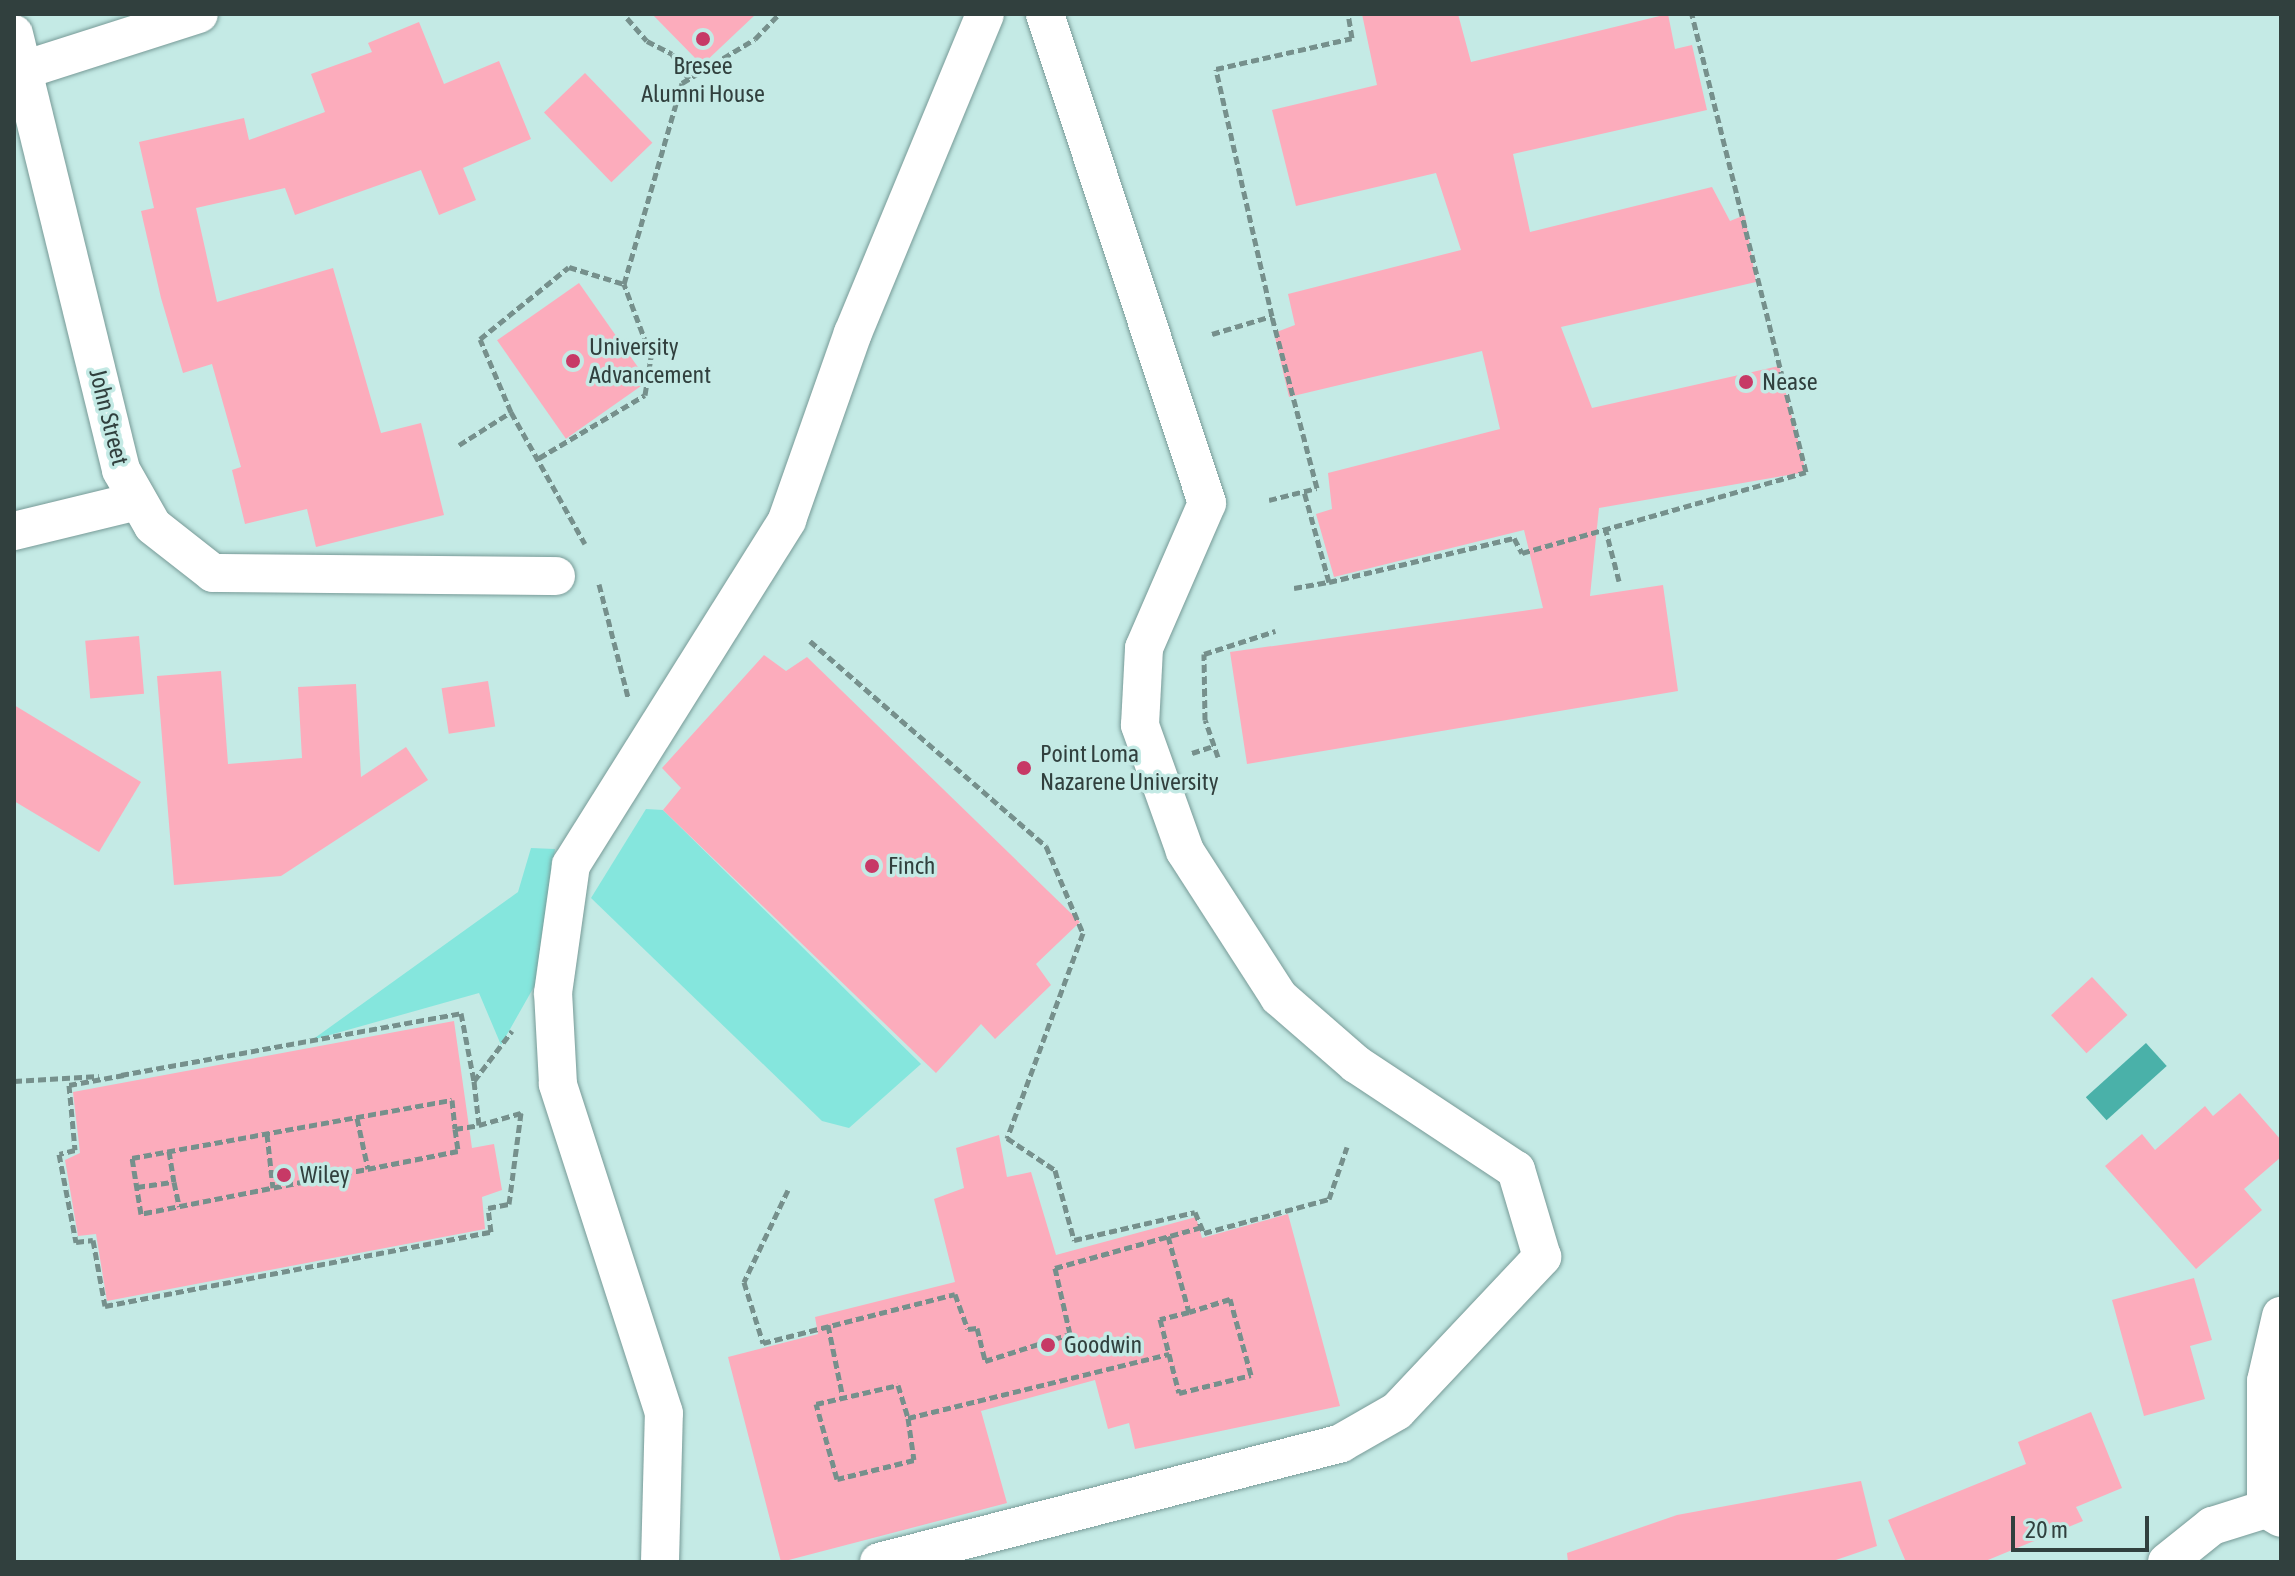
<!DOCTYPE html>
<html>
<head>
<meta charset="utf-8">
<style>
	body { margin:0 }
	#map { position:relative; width:2295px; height:1576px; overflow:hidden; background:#c4eae5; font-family:"Asap Condensed",sans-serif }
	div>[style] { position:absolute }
	.green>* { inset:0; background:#85e6dd }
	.water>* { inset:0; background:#4ab1a9; transform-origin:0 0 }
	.building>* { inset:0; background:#fcacbc; transform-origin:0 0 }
	.path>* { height:5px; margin-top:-2.5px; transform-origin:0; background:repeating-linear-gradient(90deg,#76908c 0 8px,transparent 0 12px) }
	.roads { filter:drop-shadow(0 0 2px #779a97) drop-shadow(0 0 2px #779a97) }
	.street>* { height:38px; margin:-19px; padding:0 19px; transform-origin:19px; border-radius:19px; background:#fff }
	.dots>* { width:22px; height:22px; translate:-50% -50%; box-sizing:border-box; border:4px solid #c4eae5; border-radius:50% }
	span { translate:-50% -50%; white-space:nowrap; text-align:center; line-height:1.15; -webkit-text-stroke:7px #c4eae5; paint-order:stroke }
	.poi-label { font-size:24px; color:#31403e }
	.left { translate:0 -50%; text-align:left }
	.street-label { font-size:24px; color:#31403e }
	.frame { position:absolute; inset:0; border:16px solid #31403e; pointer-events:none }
	.scale { position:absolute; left:2011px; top:1516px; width:138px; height:36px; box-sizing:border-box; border:4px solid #31403e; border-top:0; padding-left:10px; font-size:24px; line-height:28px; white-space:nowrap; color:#31403e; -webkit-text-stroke:6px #c4eae5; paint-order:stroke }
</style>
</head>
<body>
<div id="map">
	<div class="green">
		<div style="clip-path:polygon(646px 809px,663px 810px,921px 1064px,849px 1128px,822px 1121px,591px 898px)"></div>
		<div style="clip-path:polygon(531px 848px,555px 849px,535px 985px,501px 1045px,479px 993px,312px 1040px,518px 892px)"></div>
	</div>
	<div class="water">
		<div style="left:2146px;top:1043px;width:31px;height:81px;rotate:48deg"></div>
	</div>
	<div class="building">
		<div style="clip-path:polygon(652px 14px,756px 14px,702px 65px)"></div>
		<div style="clip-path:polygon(1362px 14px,1458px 14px,1471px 62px,1668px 14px,1675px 49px,1692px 45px,1707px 110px,1513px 154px,1530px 232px,1712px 187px,1730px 221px,1745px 215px,1756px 282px,1561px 327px,1592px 408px,1779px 366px,1806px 472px,1599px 508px,1590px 596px,1663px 585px,1678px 691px,1247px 764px,1230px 652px,1543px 608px,1524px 530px,1334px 577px,1316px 514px,1332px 509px,1328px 473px,1500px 429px,1482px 351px,1289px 397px,1274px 333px,1295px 325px,1288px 294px,1461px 250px,1436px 173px,1296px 206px,1272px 110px,1377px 85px)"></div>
		<div style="clip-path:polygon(419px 22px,444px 84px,499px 61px,531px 139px,463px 168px,476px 200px,439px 215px,421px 170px,295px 215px,285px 188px,196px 208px,217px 302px,333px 268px,381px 433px,421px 423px,444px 515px,316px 547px,307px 509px,245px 524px,232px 470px,241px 467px,212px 364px,183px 373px,161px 298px,141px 211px,154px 208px,139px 142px,244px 118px,249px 140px,325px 112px,311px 74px,372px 52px,368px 43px)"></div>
		<div style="left:585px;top:73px;width:97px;height:57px;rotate:46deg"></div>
		<div style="left:579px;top:283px;width:120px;height:100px;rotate:55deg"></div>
		<div style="left:139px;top:636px;width:58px;height:54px;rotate:85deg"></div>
		<div style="clip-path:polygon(764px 655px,786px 671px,807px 657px,1080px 922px,1036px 964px,1051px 985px,995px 1039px,981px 1024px,936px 1073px,663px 810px,681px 788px,662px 768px)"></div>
		<div style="clip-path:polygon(221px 671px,228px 764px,302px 758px,298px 687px,356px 684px,361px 777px,406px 747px,428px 780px,281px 876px,174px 885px,157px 676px)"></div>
		<div style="left:488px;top:681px;width:46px;height:47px;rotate:81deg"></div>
		<div style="clip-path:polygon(14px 705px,141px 782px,99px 852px,14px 801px)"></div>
		<div style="left:2092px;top:977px;width:52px;height:56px;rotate:47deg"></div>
		<div style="clip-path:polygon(454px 1021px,472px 1148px,494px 1144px,502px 1190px,482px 1197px,485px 1229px,107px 1301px,96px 1234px,78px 1236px,65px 1160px,80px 1153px,73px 1092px)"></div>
		<div style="clip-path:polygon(2240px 1093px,2281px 1140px,2281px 1157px,2244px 1189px,2262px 1210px,2196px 1269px,2105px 1166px,2142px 1134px,2155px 1150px,2205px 1106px,2213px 1116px)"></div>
		<div style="clip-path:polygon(999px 1135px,1007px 1177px,1031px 1172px,1056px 1255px,1196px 1217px,1202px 1238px,1288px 1214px,1340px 1406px,1135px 1449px,1129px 1423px,1108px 1429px,1095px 1380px,981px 1411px,1007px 1503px,781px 1562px,728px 1357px,818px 1334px,815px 1317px,955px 1282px,934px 1199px,964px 1188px,956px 1148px)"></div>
		<div style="clip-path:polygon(2194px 1278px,2212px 1340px,2190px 1346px,2205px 1399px,2144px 1416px,2112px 1300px)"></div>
		<div style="clip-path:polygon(2091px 1412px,2122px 1488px,2076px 1507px,2083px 1521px,1983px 1562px,1906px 1562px,1888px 1520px,2026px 1464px,2018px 1442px)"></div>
		<div style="clip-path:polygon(1861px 1481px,1877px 1546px,1830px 1562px,1568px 1562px,1567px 1553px,1677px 1515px)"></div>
	</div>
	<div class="path">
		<div style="left:627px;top:18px;width:30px;rotate:49deg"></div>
		<div style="left:647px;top:41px;width:28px;rotate:27deg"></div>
		<div style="left:672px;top:54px;width:30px;rotate:56deg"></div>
		<div style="left:1212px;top:334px;width:63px;rotate:-16.7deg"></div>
		<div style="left:1272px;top:316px;width:253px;rotate:-102.8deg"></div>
		<div style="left:1216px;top:69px;width:139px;rotate:-12.8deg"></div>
		<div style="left:1352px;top:38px;width:24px;rotate:-99deg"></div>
		<div style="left:511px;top:412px;width:79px;rotate:-113deg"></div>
		<div style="left:480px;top:339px;width:114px;rotate:-39deg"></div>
		<div style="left:569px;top:267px;width:58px;rotate:17.2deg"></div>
		<div style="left:624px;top:284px;width:209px;rotate:-73.9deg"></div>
		<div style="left:682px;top:83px;width:85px;rotate:-31.1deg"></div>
		<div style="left:755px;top:39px;width:35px;rotate:-46deg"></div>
		<div style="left:459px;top:445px;width:62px;rotate:-32.4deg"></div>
		<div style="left:511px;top:412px;width:151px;rotate:60.7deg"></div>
		<div style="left:539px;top:458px;width:123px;rotate:-30.7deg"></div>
		<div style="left:645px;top:395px;width:39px;rotate:-81deg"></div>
		<div style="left:651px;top:356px;width:77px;rotate:-110.6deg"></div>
		<div style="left:1269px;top:500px;width:49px;rotate:-14deg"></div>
		<div style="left:1317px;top:488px;width:178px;rotate:-104.7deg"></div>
		<div style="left:1605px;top:527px;width:56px;rotate:75.5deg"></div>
		<div style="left:1329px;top:582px;width:190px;rotate:-13.4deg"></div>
		<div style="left:1514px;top:538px;width:17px;rotate:62deg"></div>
		<div style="left:1522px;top:553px;width:295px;rotate:-15.9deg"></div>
		<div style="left:1806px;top:472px;width:472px;rotate:-104deg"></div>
		<div style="left:599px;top:584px;width:117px;rotate:75.6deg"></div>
		<div style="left:1294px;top:588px;width:36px;rotate:-10deg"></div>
		<div style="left:1329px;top:582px;width:94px;rotate:-105.4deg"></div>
		<div style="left:810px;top:641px;width:313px;rotate:41deg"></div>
		<div style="left:1046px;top:846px;width:95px;rotate:67deg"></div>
		<div style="left:1083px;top:933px;width:219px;rotate:110.3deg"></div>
		<div style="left:1007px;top:1138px;width:58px;rotate:33.7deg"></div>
		<div style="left:1055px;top:1170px;width:73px;rotate:74.8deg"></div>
		<div style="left:1074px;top:1240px;width:124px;rotate:-13deg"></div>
		<div style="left:1195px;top:1212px;width:23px;rotate:67deg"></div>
		<div style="left:1204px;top:1233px;width:130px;rotate:-15.2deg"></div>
		<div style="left:1329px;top:1199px;width:55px;rotate:-70.9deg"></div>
		<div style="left:1192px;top:753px;width:23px;rotate:-18deg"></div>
		<div style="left:1218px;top:757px;width:39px;rotate:-109deg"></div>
		<div style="left:1205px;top:720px;width:66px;rotate:-90.9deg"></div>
		<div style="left:1204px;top:654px;width:75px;rotate:-17.9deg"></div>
		<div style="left:121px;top:1075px;width:346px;rotate:-10.3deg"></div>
		<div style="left:461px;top:1013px;width:69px;rotate:79.2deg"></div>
		<div style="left:474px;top:1081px;width:63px;rotate:-52.8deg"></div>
		<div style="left:124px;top:1075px;width:56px;rotate:169.7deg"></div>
		<div style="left:69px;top:1085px;width:65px;rotate:84.7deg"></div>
		<div style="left:75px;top:1150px;width:16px;rotate:166deg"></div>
		<div style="left:59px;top:1154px;width:90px;rotate:79.1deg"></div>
		<div style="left:76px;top:1242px;width:17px;rotate:-7deg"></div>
		<div style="left:93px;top:1240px;width:67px;rotate:79.7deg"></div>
		<div style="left:105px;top:1306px;width:393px;rotate:-10.9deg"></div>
		<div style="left:491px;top:1232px;width:24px;rotate:-97deg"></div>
		<div style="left:488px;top:1208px;width:21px;rotate:-11deg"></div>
		<div style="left:509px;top:1204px;width:92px;rotate:-82.5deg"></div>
		<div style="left:521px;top:1113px;width:44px;rotate:164.1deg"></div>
		<div style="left:14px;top:1081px;width:85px;rotate:-3.4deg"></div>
		<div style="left:357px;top:1118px;width:52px;rotate:77.8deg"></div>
		<div style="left:455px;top:1129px;width:22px;rotate:82deg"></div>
		<div style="left:458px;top:1151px;width:323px;rotate:168.8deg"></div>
		<div style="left:141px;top:1214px;width:57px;rotate:-99.1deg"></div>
		<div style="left:132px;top:1158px;width:325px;rotate:-10.3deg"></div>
		<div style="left:452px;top:1100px;width:29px;rotate:84deg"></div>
		<div style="left:455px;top:1129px;width:24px;rotate:-9deg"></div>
		<div style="left:479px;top:1125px;width:44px;rotate:-96.5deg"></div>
		<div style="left:267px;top:1134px;width:54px;rotate:83.7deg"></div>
		<div style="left:169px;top:1151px;width:31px;rotate:81deg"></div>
		<div style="left:137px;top:1187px;width:37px;rotate:-8deg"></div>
		<div style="left:174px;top:1182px;width:25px;rotate:78deg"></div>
		<div style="left:788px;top:1190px;width:102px;rotate:115.6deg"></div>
		<div style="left:744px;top:1282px;width:64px;rotate:72.7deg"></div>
		<div style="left:763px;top:1343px;width:198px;rotate:-14.3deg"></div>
		<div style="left:955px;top:1294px;width:37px;rotate:70deg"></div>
		<div style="left:968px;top:1329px;width:9px;rotate:-6deg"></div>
		<div style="left:977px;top:1328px;width:34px;rotate:76deg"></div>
		<div style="left:985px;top:1361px;width:89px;rotate:-17.6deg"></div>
		<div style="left:1070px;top:1334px;width:68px;rotate:-102.8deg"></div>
		<div style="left:1055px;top:1268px;width:153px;rotate:-15.6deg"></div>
		<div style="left:1168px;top:1236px;width:79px;rotate:74.6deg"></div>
		<div style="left:1189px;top:1312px;width:30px;rotate:166deg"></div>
		<div style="left:1160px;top:1319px;width:76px;rotate:75.6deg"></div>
		<div style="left:1179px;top:1393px;width:74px;rotate:-14deg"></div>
		<div style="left:1251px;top:1375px;width:79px;rotate:-105.4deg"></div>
		<div style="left:1230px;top:1299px;width:43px;rotate:162.4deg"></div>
		<div style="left:828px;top:1325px;width:75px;rotate:78.4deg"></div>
		<div style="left:908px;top:1418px;width:42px;rotate:81.9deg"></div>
		<div style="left:914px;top:1460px;width:79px;rotate:166.1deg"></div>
		<div style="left:837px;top:1479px;width:78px;rotate:-105.6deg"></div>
		<div style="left:816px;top:1404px;width:84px;rotate:-13deg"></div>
		<div style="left:898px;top:1385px;width:34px;rotate:73deg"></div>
		<div style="left:908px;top:1418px;width:269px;rotate:-13.8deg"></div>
	</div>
	<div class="roads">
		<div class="street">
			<div style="left:14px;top:34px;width:449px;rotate:76.2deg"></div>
			<div style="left:121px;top:470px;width:64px;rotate:60.3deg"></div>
			<div style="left:153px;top:526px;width:76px;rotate:38.1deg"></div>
			<div style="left:213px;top:573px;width:343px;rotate:0.5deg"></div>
			<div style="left:14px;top:73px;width:194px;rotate:-17.7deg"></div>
			<div style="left:14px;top:531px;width:127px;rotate:-13.7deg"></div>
			<div style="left:2266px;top:1509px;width:128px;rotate:-90deg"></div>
			<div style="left:2266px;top:1381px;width:67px;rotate:-77deg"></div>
			<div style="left:660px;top:1562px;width:149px;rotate:-88.5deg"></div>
			<div style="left:664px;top:1413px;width:346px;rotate:-107.9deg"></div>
			<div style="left:558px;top:1084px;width:91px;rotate:-93.1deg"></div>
			<div style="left:553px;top:993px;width:129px;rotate:-82deg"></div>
			<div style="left:571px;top:865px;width:407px;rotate:-57.9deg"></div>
			<div style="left:787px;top:520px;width:198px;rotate:-70.6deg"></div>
			<div style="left:853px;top:333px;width:345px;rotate:-67.5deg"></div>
			<div style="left:879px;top:1562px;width:477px;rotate:-14.4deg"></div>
			<div style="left:1341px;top:1443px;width:64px;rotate:-29.7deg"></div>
			<div style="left:1397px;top:1411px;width:212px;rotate:-46.7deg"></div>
			<div style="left:1542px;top:1257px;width:91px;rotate:-106.6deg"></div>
			<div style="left:1516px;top:1170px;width:192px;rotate:-146.5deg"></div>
			<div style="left:1356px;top:1064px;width:102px;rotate:-139deg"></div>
			<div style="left:1279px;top:997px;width:174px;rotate:-122.8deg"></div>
			<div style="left:1185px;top:851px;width:134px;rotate:-109.7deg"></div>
			<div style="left:1140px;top:725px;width:77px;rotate:-87deg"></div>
			<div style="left:1144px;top:648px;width:158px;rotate:-66.5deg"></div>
			<div style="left:1207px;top:503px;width:515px;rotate:-108.33deg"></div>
			<div style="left:2167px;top:1562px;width:58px;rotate:-38.7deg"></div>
			<div style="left:2212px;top:1526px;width:57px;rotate:-17.5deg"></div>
			<div style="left:2266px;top:1509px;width:17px;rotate:31deg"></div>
		</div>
	</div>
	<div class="dots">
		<div style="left:703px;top:39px;background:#c73966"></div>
		<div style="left:573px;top:361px;background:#c73966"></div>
		<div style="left:1746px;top:382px;background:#c73966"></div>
		<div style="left:1024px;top:768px;background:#c73966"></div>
		<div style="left:872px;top:866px;background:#c73966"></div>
		<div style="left:284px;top:1175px;background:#c73966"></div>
		<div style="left:1048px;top:1345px;background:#c73966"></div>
	</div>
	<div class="poi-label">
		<span style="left:703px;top:80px">Bresee<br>Alumni House</span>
		<span class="left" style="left:589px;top:361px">University<br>Advancement</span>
		<span class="left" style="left:1762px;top:382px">Nease</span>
		<span class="left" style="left:1040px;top:768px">Point Loma<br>Nazarene University</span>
		<span class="left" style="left:888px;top:866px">Finch</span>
		<span class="left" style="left:300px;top:1175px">Wiley</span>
		<span class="left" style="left:1064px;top:1345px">Goodwin</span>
	</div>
	<div class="street-label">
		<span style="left:109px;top:417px;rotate:76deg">John Street</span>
	</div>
	<div class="frame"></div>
	<div class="scale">20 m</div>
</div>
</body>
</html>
